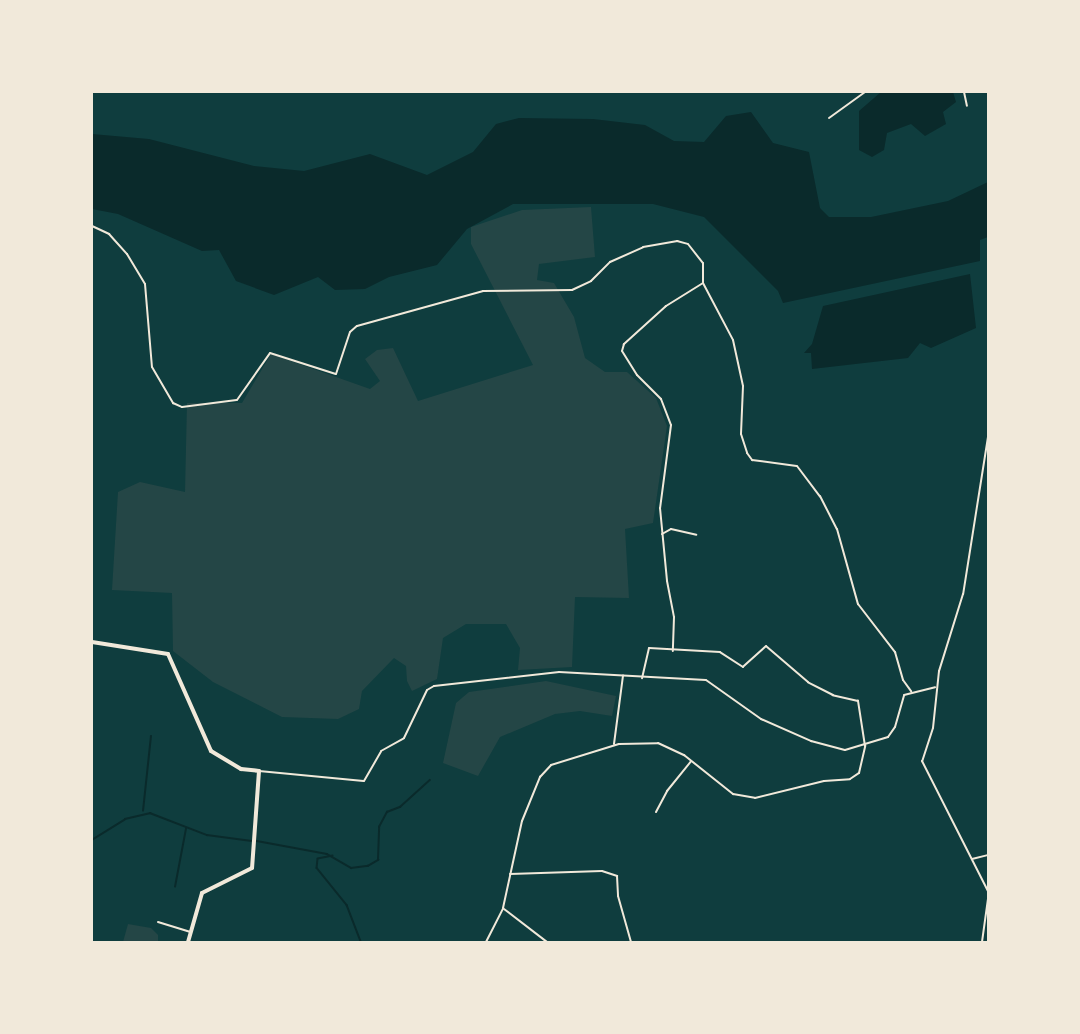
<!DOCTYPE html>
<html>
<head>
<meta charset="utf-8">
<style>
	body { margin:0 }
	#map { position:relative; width:1080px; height:1034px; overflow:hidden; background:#0f3d3e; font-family:"Source Sans 3",sans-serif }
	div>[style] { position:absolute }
	.green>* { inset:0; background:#244646 }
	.water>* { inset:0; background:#0a2a2b }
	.stream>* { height:1.5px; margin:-0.75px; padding:0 0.75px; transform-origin:0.75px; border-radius:0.75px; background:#0a2a2b }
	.minor>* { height:2px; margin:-1px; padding:0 1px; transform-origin:1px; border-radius:1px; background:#f1e9da }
	.secondary>* { height:4px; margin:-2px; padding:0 2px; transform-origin:2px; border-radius:2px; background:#f1e9da }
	span { translate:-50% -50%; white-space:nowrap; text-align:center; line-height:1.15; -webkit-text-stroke:4.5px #f1e9da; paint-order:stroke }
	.frame { position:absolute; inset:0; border:93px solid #f1e9da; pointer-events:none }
</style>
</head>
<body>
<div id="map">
	<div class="green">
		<div style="clip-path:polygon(591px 207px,595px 257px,539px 264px,537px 280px,554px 283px,574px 317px,585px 358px,605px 372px,627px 372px,656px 398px,667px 426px,653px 523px,625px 529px,629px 598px,575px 597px,572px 667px,518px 670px,520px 648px,506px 624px,466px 624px,443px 638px,437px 679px,412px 691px,407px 681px,406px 666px,394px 658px,362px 691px,359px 709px,338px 719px,282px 717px,213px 682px,173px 651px,172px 593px,112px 590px,118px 492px,140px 482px,185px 492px,187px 403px,242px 403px,271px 354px,370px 389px,380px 381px,365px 359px,377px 350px,393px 348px,418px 401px,533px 365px,471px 244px,471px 227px,522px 210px)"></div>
		<div style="clip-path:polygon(546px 681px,616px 696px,612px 716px,580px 711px,555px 714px,500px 737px,478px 776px,443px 763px,456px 703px,469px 692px)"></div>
		<div style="clip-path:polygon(128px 924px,151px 928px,158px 935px,158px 942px,123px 942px)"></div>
	</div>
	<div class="water">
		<div style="clip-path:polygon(881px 92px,953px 92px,956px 102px,943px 112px,946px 124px,925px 136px,911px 124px,887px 133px,884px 150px,872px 157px,859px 150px,859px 111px)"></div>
		<div style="clip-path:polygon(751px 112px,773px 143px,809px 152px,820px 208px,829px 217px,871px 217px,948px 201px,988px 182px,988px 237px,980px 240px,980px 261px,783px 303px,778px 291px,704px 217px,653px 204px,513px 204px,467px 229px,437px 265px,389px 277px,365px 289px,335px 290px,318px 277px,274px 295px,236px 281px,219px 250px,202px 251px,118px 214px,92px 209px,92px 134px,149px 139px,254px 166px,304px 171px,370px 154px,427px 175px,473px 152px,496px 124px,519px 118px,593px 119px,645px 125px,674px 141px,704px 142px,726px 116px)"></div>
		<div style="clip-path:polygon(970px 274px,976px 328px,931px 348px,920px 343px,908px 358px,812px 369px,811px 353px,804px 353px,812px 344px,823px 306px)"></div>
	</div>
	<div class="stream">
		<div style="left:143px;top:811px;width:75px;rotate:-83.9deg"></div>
		<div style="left:92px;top:840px;width:39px;rotate:-32deg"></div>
		<div style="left:125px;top:819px;width:26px;rotate:-13deg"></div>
		<div style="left:150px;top:813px;width:61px;rotate:21.1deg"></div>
		<div style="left:207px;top:835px;width:45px;rotate:7.6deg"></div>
		<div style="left:257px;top:841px;width:71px;rotate:10.5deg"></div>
		<div style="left:327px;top:854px;width:28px;rotate:30deg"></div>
		<div style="left:351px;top:868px;width:17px;rotate:-7deg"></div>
		<div style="left:368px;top:866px;width:12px;rotate:-31deg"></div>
		<div style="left:378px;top:860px;width:33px;rotate:-88deg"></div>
		<div style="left:379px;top:827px;width:17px;rotate:-62deg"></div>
		<div style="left:387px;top:812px;width:14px;rotate:-21deg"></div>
		<div style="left:400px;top:807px;width:40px;rotate:-42deg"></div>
		<div style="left:333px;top:856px;width:15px;rotate:169deg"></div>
		<div style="left:318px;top:859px;width:9px;rotate:96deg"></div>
		<div style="left:317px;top:868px;width:48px;rotate:51deg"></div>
		<div style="left:347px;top:905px;width:40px;rotate:69deg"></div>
		<div style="left:175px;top:887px;width:59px;rotate:-79.3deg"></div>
	</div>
	<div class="minor">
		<div style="left:964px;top:92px;width:14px;rotate:78deg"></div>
		<div style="left:829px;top:118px;width:44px;rotate:-35.8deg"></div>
		<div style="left:92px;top:226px;width:19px;rotate:25deg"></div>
		<div style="left:109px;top:234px;width:27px;rotate:48deg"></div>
		<div style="left:127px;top:254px;width:35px;rotate:59deg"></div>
		<div style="left:145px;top:284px;width:83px;rotate:85.2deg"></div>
		<div style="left:152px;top:367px;width:42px;rotate:59.7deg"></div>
		<div style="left:173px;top:403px;width:10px;rotate:24deg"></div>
		<div style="left:182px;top:407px;width:55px;rotate:-7.3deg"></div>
		<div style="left:237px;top:400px;width:57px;rotate:-54.9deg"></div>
		<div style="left:270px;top:353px;width:69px;rotate:17.7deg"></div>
		<div style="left:336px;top:374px;width:44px;rotate:-71.6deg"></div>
		<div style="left:350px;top:332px;width:9px;rotate:-41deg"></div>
		<div style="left:357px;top:326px;width:131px;rotate:-15.5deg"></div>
		<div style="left:483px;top:291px;width:89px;rotate:-0.6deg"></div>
		<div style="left:572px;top:290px;width:21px;rotate:-25deg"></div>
		<div style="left:591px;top:281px;width:27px;rotate:-45deg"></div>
		<div style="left:610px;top:262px;width:36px;rotate:-24deg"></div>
		<div style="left:643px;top:247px;width:35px;rotate:-10deg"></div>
		<div style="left:677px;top:241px;width:11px;rotate:15deg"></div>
		<div style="left:688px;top:244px;width:24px;rotate:52deg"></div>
		<div style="left:703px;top:263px;width:20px;rotate:90deg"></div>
		<div style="left:703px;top:283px;width:44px;rotate:148.1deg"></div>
		<div style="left:666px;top:306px;width:57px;rotate:137.9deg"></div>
		<div style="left:624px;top:344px;width:7px;rotate:106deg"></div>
		<div style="left:622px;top:351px;width:28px;rotate:58deg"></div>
		<div style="left:637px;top:375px;width:34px;rotate:45deg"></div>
		<div style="left:661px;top:399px;width:28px;rotate:69deg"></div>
		<div style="left:671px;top:425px;width:84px;rotate:97.5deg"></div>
		<div style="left:660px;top:508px;width:73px;rotate:84.5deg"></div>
		<div style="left:667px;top:581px;width:37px;rotate:79deg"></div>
		<div style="left:674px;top:617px;width:34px;rotate:92deg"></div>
		<div style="left:703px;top:283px;width:64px;rotate:62.2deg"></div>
		<div style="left:733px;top:340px;width:47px;rotate:77.7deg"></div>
		<div style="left:743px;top:386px;width:48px;rotate:92.4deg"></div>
		<div style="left:741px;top:434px;width:20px;rotate:72deg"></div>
		<div style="left:747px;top:453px;width:9px;rotate:54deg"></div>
		<div style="left:752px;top:460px;width:45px;rotate:7.6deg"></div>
		<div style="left:797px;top:466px;width:38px;rotate:53deg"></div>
		<div style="left:820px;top:496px;width:37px;rotate:63deg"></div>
		<div style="left:837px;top:529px;width:78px;rotate:74.4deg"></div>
		<div style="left:858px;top:604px;width:61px;rotate:52.4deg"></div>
		<div style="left:895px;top:652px;width:29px;rotate:74deg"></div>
		<div style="left:903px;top:680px;width:14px;rotate:54deg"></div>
		<div style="left:988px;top:437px;width:159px;rotate:99deg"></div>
		<div style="left:963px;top:594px;width:81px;rotate:107.3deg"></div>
		<div style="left:939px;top:671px;width:57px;rotate:96deg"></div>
		<div style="left:933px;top:728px;width:35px;rotate:108deg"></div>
		<div style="left:922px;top:761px;width:146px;rotate:63.1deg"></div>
		<div style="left:662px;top:534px;width:10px;rotate:-29deg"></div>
		<div style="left:671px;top:529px;width:26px;rotate:13deg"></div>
		<div style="left:614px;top:744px;width:69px;rotate:-82.5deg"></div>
		<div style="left:259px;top:771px;width:105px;rotate:5.4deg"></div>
		<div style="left:364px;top:781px;width:34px;rotate:-60deg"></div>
		<div style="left:381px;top:751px;width:26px;rotate:-29deg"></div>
		<div style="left:404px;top:738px;width:53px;rotate:-64.4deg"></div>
		<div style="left:427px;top:690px;width:8px;rotate:-30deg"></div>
		<div style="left:434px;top:686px;width:126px;rotate:-6.4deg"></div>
		<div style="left:559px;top:672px;width:147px;rotate:3.1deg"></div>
		<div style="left:706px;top:680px;width:67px;rotate:35.3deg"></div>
		<div style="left:761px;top:719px;width:55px;rotate:23.7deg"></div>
		<div style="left:811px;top:741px;width:35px;rotate:15deg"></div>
		<div style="left:845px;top:750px;width:45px;rotate:-16.8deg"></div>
		<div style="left:888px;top:737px;width:12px;rotate:-55deg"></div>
		<div style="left:895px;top:727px;width:33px;rotate:-74deg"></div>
		<div style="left:904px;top:695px;width:32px;rotate:-14deg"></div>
		<div style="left:656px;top:812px;width:24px;rotate:-62deg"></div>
		<div style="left:667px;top:791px;width:38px;rotate:-51deg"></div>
		<div style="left:972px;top:859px;width:16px;rotate:-14deg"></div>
		<div style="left:510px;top:874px;width:92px;rotate:-1.9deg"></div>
		<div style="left:602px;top:871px;width:16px;rotate:18deg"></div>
		<div style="left:617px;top:876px;width:20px;rotate:87deg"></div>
		<div style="left:618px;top:896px;width:48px;rotate:74.2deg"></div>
		<div style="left:504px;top:909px;width:54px;rotate:37.5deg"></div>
		<div style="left:158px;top:922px;width:34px;rotate:17deg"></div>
		<div style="left:486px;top:942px;width:38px;rotate:-63deg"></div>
		<div style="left:503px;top:908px;width:89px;rotate:-77.7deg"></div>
		<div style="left:522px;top:821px;width:48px;rotate:-67.8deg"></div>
		<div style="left:540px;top:777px;width:16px;rotate:-47deg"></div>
		<div style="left:551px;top:765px;width:71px;rotate:-17.2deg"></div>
		<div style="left:619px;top:744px;width:39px;rotate:-1deg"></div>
		<div style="left:658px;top:743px;width:29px;rotate:25deg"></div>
		<div style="left:684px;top:755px;width:63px;rotate:38.5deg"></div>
		<div style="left:733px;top:794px;width:22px;rotate:10deg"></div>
		<div style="left:755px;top:798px;width:71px;rotate:-13.8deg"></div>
		<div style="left:824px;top:781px;width:26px;rotate:-4deg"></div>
		<div style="left:850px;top:779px;width:11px;rotate:-34deg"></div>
		<div style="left:859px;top:773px;width:28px;rotate:-77deg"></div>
		<div style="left:865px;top:746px;width:46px;rotate:-98.8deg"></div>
		<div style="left:858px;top:701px;width:26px;rotate:-167deg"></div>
		<div style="left:833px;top:695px;width:28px;rotate:-153deg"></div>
		<div style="left:808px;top:682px;width:55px;rotate:-139.4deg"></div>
		<div style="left:766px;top:646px;width:31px;rotate:138deg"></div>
		<div style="left:743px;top:667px;width:27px;rotate:-147deg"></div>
		<div style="left:720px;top:652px;width:71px;rotate:-176.8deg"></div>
		<div style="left:649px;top:648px;width:31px;rotate:103deg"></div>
		<div style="left:982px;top:942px;width:43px;rotate:-82.1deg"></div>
	</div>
	<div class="secondary">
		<div style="left:92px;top:642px;width:77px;rotate:9deg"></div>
		<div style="left:168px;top:654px;width:106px;rotate:66.1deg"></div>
		<div style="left:211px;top:751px;width:35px;rotate:31deg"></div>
		<div style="left:241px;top:769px;width:18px;rotate:6deg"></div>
		<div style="left:259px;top:771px;width:97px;rotate:94.1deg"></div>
		<div style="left:252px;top:868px;width:56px;rotate:153.4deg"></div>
		<div style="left:202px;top:893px;width:51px;rotate:105.9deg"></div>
	</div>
	<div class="frame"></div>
</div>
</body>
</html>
